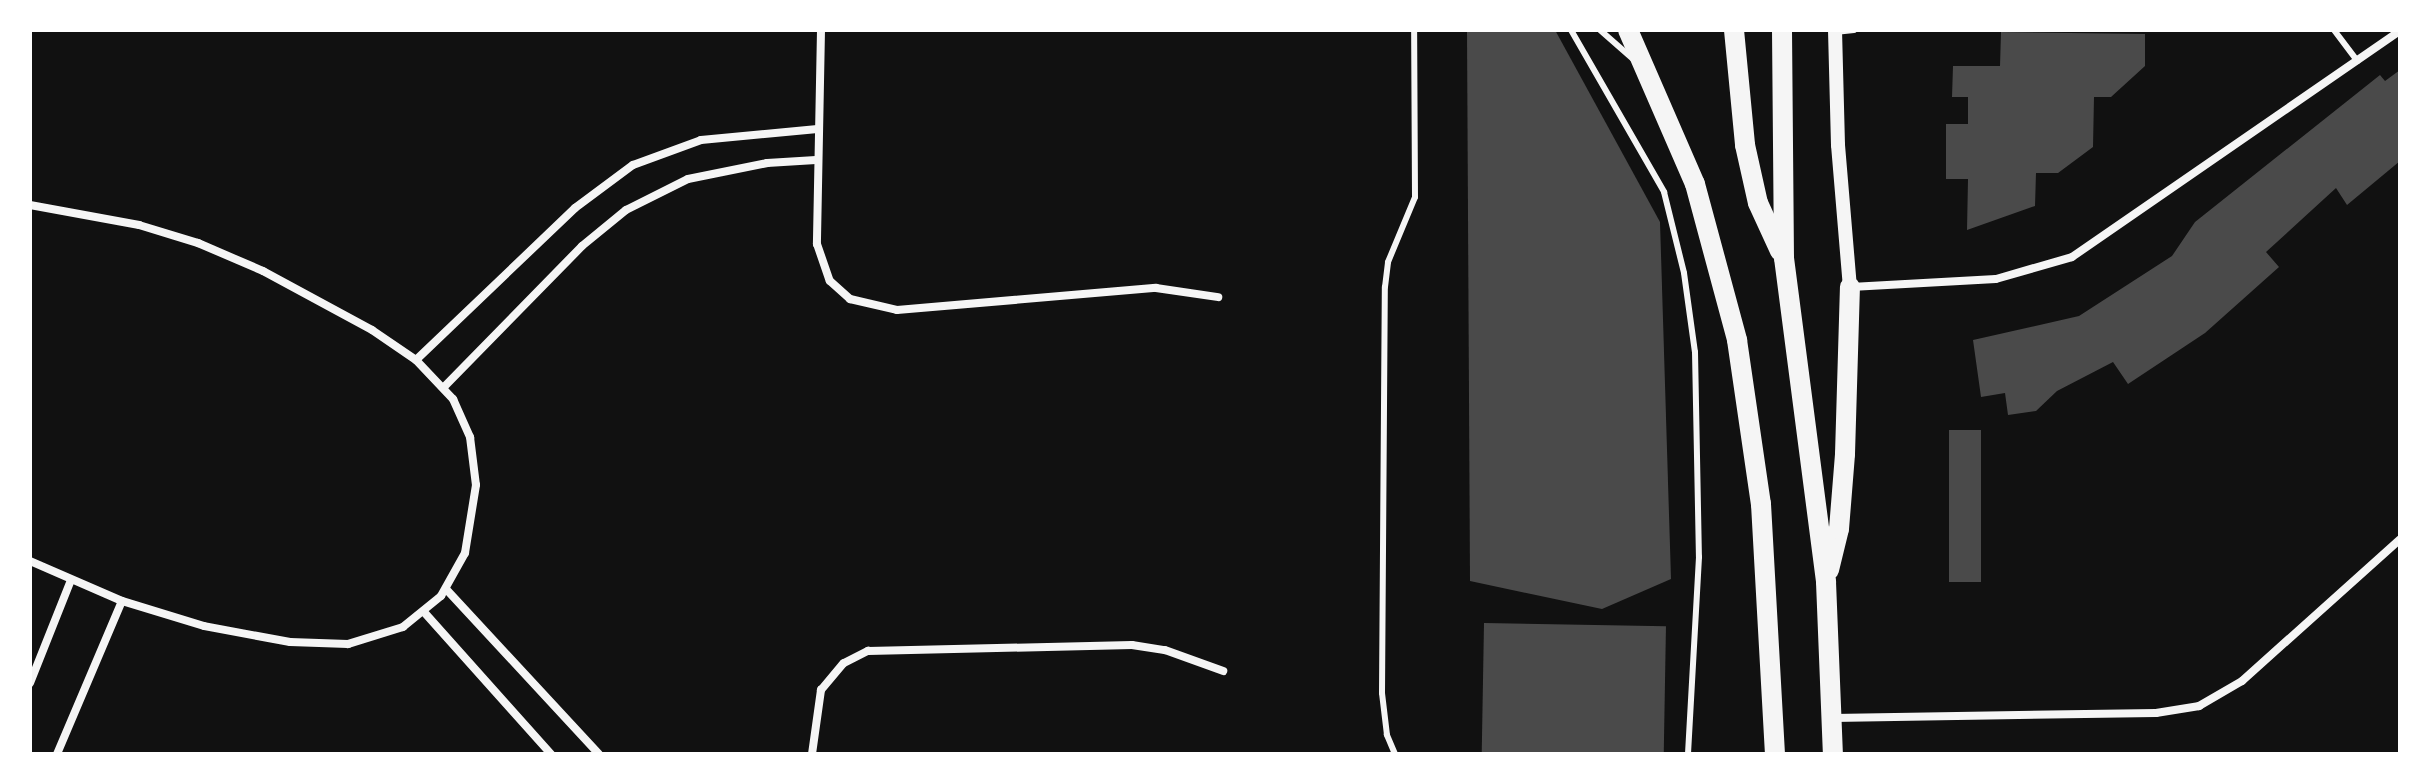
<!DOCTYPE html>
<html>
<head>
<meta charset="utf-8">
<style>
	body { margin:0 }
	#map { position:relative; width:2430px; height:784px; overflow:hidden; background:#111; font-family:Spectral,serif }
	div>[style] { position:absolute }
	.building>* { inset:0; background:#4a4a4a; transform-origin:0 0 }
	.service>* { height:6px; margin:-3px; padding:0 3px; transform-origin:3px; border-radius:3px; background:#f5f5f5 }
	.minor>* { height:8px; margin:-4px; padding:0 4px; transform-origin:4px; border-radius:4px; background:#f5f5f5 }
	.tertiary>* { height:14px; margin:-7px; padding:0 7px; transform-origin:7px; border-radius:7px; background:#f5f5f5 }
	.primary>* { height:20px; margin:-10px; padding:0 10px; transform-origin:10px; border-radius:10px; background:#f5f5f5 }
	span { translate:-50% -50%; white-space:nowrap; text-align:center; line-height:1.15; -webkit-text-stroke:8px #fff; paint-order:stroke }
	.frame { position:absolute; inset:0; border:32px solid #fff; pointer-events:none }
</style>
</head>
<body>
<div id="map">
	<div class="building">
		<div style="clip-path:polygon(1467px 30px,1555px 30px,1660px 222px,1671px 579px,1602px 609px,1470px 581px)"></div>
		<div style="clip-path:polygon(2001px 32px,2145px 34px,2145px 66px,2111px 97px,2094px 97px,2093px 147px,2058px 173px,2036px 173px,2035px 206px,1967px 230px,1968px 179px,1946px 179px,1946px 124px,1968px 124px,1968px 97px,1952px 97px,1953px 66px,2000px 66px)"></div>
		<div style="clip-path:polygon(2400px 70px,2400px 161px,2347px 205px,2336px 188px,2266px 252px,2279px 267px,2205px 333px,2128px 384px,2113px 362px,2057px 391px,2036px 411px,2008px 415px,2005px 393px,1981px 397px,1973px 340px,2079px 316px,2172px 256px,2195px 222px,2380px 75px,2385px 81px)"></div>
		<div style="left:1949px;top:430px;width:32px;height:152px"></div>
		<div style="left:1484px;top:623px;width:182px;height:131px;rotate:1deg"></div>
	</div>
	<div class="service">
		<div style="left:1571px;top:30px;width:187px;rotate:60.1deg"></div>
		<div style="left:1664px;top:192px;width:83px;rotate:76.1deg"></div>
		<div style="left:1684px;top:273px;width:80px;rotate:82.1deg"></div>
		<div style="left:1695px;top:352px;width:205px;rotate:88.9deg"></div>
		<div style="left:1699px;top:557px;width:197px;rotate:93.2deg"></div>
		<div style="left:1600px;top:30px;width:44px;rotate:41.3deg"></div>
		<div style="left:2334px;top:30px;width:39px;rotate:53deg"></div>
		<div style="left:1835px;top:32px;width:19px;rotate:-6deg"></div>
		<div style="left:1395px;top:754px;width:21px;rotate:-113deg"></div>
		<div style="left:1387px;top:735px;width:42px;rotate:-96.8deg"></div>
		<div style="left:1382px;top:693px;width:406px;rotate:-89.6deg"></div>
		<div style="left:1385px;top:287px;width:25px;rotate:-83deg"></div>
		<div style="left:1388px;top:262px;width:70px;rotate:-67.4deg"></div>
		<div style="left:1415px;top:197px;width:167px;rotate:-90.3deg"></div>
	</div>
	<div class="minor">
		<div style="left:821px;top:30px;width:214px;rotate:91.1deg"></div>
		<div style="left:817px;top:244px;width:39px;rotate:71deg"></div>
		<div style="left:830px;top:281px;width:27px;rotate:42deg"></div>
		<div style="left:850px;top:299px;width:48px;rotate:13.2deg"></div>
		<div style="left:897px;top:310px;width:260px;rotate:-4.9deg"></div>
		<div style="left:1156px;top:288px;width:63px;rotate:8.3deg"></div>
		<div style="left:30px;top:205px;width:111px;rotate:10.4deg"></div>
		<div style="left:139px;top:225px;width:62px;rotate:17deg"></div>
		<div style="left:198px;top:243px;width:71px;rotate:23.3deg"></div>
		<div style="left:263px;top:271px;width:124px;rotate:28.4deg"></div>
		<div style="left:372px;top:330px;width:53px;rotate:34.3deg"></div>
		<div style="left:416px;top:360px;width:54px;rotate:46.5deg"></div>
		<div style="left:453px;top:399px;width:42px;rotate:65.9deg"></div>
		<div style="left:470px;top:437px;width:48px;rotate:82.9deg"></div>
		<div style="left:476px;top:485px;width:69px;rotate:99.2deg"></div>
		<div style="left:465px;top:553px;width:49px;rotate:119.2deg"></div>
		<div style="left:441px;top:596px;width:49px;rotate:140.8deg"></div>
		<div style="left:403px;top:627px;width:58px;rotate:162.8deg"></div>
		<div style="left:348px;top:644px;width:58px;rotate:-178deg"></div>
		<div style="left:290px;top:642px;width:87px;rotate:-169.5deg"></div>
		<div style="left:204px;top:626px;width:86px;rotate:-163deg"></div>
		<div style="left:122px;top:601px;width:100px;rotate:-156.5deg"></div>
		<div style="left:1851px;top:287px;width:145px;rotate:-3.2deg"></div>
		<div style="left:1996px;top:279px;width:79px;rotate:-16.1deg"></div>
		<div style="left:2072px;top:257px;width:398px;rotate:-34.6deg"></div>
		<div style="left:416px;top:360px;width:220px;rotate:-43.7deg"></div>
		<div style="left:575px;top:208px;width:72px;rotate:-36.6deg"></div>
		<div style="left:633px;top:165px;width:72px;rotate:-20.2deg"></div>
		<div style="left:701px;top:140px;width:117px;rotate:-5.4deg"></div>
		<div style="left:444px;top:387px;width:197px;rotate:-45.6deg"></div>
		<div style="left:582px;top:246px;width:57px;rotate:-39.3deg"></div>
		<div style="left:626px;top:210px;width:69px;rotate:-26.6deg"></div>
		<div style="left:688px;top:179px;width:81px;rotate:-11.4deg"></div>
		<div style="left:767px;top:163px;width:49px;rotate:-3.5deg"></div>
		<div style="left:446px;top:589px;width:225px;rotate:47.2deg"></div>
		<div style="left:424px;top:612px;width:191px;rotate:48.2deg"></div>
		<div style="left:30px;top:683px;width:111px;rotate:-68.3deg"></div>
		<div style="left:1833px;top:718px;width:323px;rotate:-0.9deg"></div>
		<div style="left:2156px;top:713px;width:44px;rotate:-9.2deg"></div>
		<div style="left:2199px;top:706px;width:50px;rotate:-30.2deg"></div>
		<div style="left:2242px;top:681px;width:212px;rotate:-41.9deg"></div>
		<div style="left:57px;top:754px;width:166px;rotate:-67deg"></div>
		<div style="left:812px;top:754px;width:65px;rotate:-82deg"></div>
		<div style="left:821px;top:690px;width:35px;rotate:-50deg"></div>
		<div style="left:844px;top:663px;width:27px;rotate:-27deg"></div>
		<div style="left:868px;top:651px;width:264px;rotate:-1.3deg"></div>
		<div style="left:1132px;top:645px;width:33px;rotate:9deg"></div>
		<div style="left:1165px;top:650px;width:62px;rotate:19.9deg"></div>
	</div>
	<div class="tertiary">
		<div style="left:1835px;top:30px;width:115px;rotate:88.5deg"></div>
		<div style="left:1838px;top:145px;width:143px;rotate:85.2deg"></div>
	</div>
	<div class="primary">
		<div style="left:1628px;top:30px;width:168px;rotate:66.5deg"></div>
		<div style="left:1695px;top:184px;width:162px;rotate:74.9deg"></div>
		<div style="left:1737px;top:340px;width:166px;rotate:81.7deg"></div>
		<div style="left:1761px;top:504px;width:250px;rotate:86.8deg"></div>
		<div style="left:1734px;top:30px;width:116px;rotate:84.5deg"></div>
		<div style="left:1745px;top:145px;width:59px;rotate:77.4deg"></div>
		<div style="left:1758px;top:203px;width:53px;rotate:65.4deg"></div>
		<div style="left:1782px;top:30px;width:228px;rotate:89.5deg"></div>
		<div style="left:1784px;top:258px;width:327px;rotate:82.6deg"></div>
		<div style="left:1826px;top:582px;width:172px;rotate:87.7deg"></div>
		<div style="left:1829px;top:570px;width:42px;rotate:-76.3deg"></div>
		<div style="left:1839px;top:529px;width:75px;rotate:-85.4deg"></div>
		<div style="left:1845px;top:454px;width:167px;rotate:-88.3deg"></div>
	</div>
	<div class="frame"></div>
</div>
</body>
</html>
